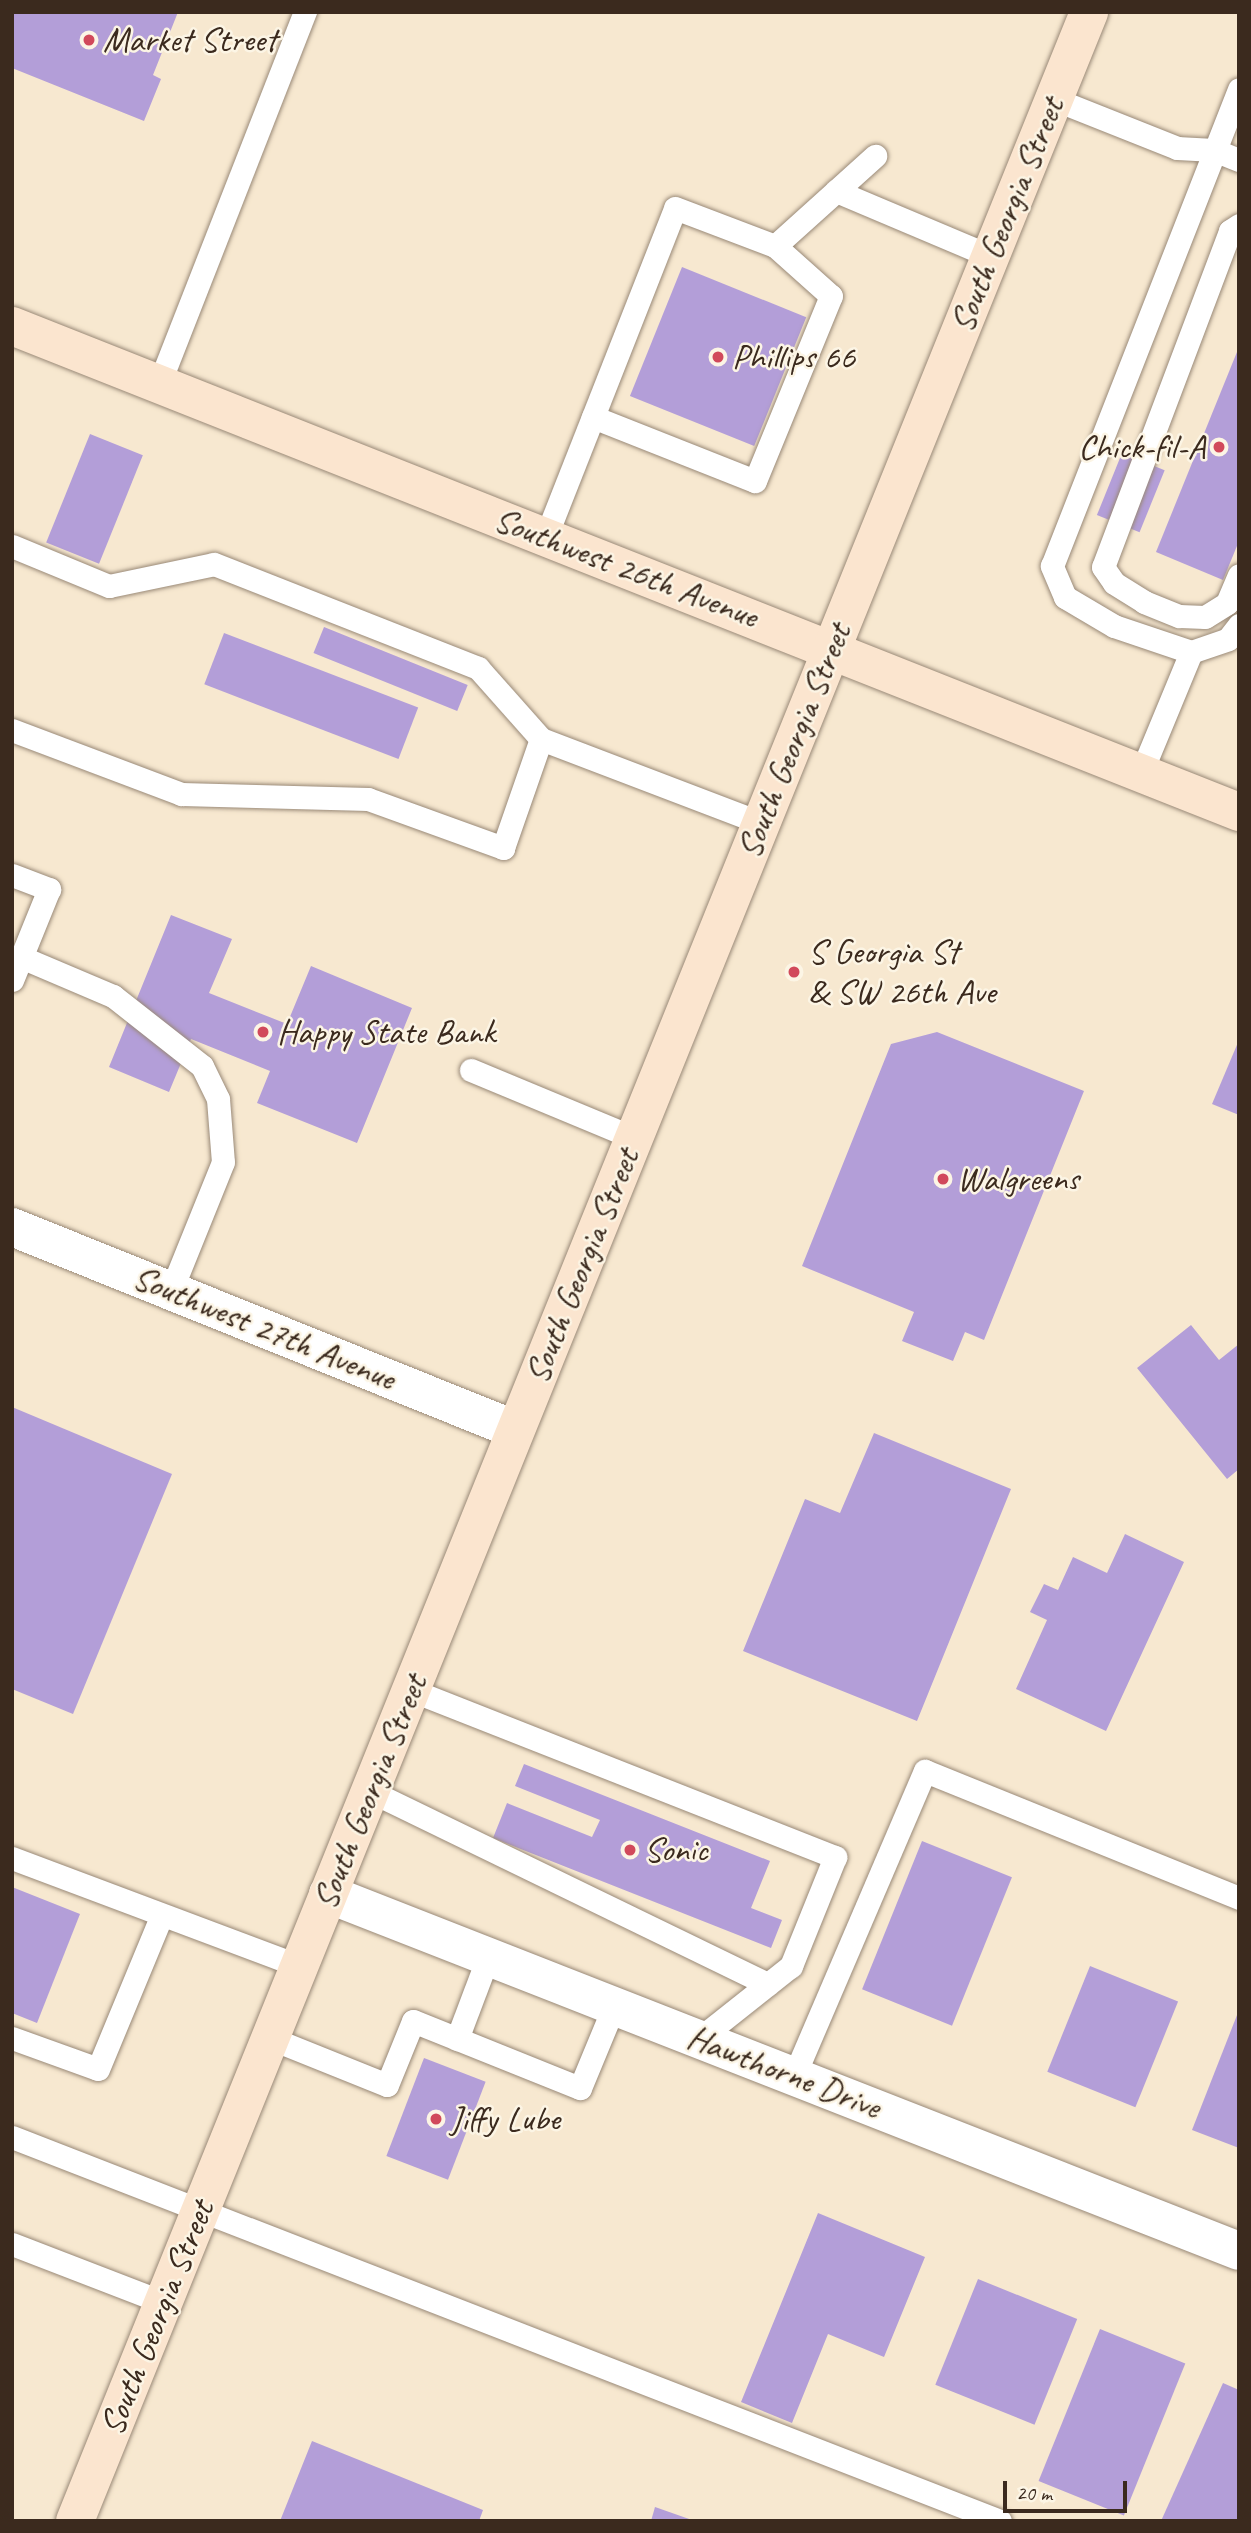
<!DOCTYPE html>
<html>
<head>
<meta charset="utf-8">
<style>
	body { margin:0 }
	#map { position:relative; width:1251px; height:2533px; overflow:hidden; background:#f7e8d0; font-family:Caveat,sans-serif }
	div>[style] { position:absolute }
	.building>* { inset:0; background:#b39ed8; transform-origin:0 0 }
	.roads { filter:drop-shadow(0 0 2px #998977) drop-shadow(0 0 2px #998977) }
	.service>* { height:23px; margin:-11.5px; padding:0 11.5px; transform-origin:11.5px; border-radius:11.5px; background:#fff }
	.minor>* { height:38px; margin:-19px; padding:0 19px; transform-origin:19px; border-radius:19px; background:#fff }
	.secondary>* { height:38px; margin:-19px; padding:0 19px; transform-origin:19px; border-radius:19px; background:#fbe5cf }
	.dots>* { width:19px; height:19px; translate:-50% -50%; box-sizing:border-box; border:4px solid #fcf5e5; border-radius:50% }
	span { translate:-50% -50%; white-space:nowrap; text-align:center; line-height:1.15; -webkit-text-stroke:5px #fcf5e5; paint-order:stroke }
	.poi-label { font-size:35px; color:#3b2a1e }
	.left { translate:0 -50%; text-align:left }
	.right { translate:-100% -50%; text-align:right }
	.street-label { font-size:35px; color:#3b2a1e }
	.frame { position:absolute; inset:0; border:14px solid #3b2a1e; pointer-events:none }
	.scale { position:absolute; left:1003px; top:2481px; width:124px; height:32px; box-sizing:border-box; border:4px solid #3b2a1e; border-top:0; padding-left:9px; font-size:21px; line-height:24px; white-space:nowrap; color:#3b2a1e; -webkit-text-stroke:5px #fcf5e5; paint-order:stroke }
</style>
</head>
<body>
<div id="map">
	<div class="building">
		<div style="clip-path:polygon(12px 12px,178px 12px,153px 75px,161px 79px,144px 121px,12px 68px)"></div>
		<div style="left:682px;top:267px;width:134px;height:139px;rotate:22deg"></div>
		<div style="clip-path:polygon(1239px 347px,1239px 541px,1223px 580px,1156px 552px)"></div>
		<div style="left:90px;top:434px;width:57px;height:117px;rotate:22deg"></div>
		<div style="left:1122px;top:453px;width:46px;height:67px;rotate:22deg"></div>
		<div style="left:324px;top:627px;width:155px;height:28px;rotate:22deg"></div>
		<div style="left:224px;top:633px;width:208px;height:55px;rotate:21deg"></div>
		<div style="clip-path:polygon(171px 915px,232px 939px,209px 993px,287px 1024px,311px 966px,412px 1008px,357px 1143px,257px 1103px,270px 1071px,191px 1039px,169px 1092px,109px 1067px)"></div>
		<div style="clip-path:polygon(937px 1032px,1084px 1091px,984px 1340px,965px 1332px,953px 1361px,902px 1341px,914px 1312px,802px 1266px,891px 1044px)"></div>
		<div style="clip-path:polygon(1239px 1040px,1239px 1115px,1212px 1104px)"></div>
		<div style="clip-path:polygon(1191px 1325px,1219px 1360px,1239px 1344px,1239px 1469px,1227px 1479px,1137px 1368px)"></div>
		<div style="clip-path:polygon(12px 1407px,172px 1474px,73px 1714px,12px 1689px)"></div>
		<div style="clip-path:polygon(874px 1433px,1011px 1489px,917px 1721px,743px 1651px,805px 1499px,840px 1513px)"></div>
		<div style="clip-path:polygon(1125px 1534px,1184px 1562px,1106px 1731px,1016px 1689px,1047px 1620px,1030px 1612px,1044px 1584px,1058px 1590px,1073px 1557px,1107px 1573px)"></div>
		<div style="clip-path:polygon(524px 1764px,770px 1861px,751px 1908px,782px 1920px,771px 1948px,493px 1838px,507px 1803px,592px 1837px,600px 1820px,515px 1786px)"></div>
		<div style="left:922px;top:1841px;width:97px;height:160px;rotate:22deg"></div>
		<div style="clip-path:polygon(12px 1887px,80px 1914px,37px 2023px,12px 2013px)"></div>
		<div style="left:1090px;top:1966px;width:95px;height:114px;rotate:22deg"></div>
		<div style="clip-path:polygon(1239px 2010px,1239px 2148px,1192px 2130px)"></div>
		<div style="left:424px;top:2058px;width:66px;height:105px;rotate:21deg"></div>
		<div style="clip-path:polygon(818px 2213px,925px 2257px,884px 2357px,828px 2334px,792px 2423px,741px 2402px)"></div>
		<div style="left:978px;top:2279px;width:107px;height:114px;rotate:22deg"></div>
		<div style="left:1100px;top:2329px;width:92px;height:164px;rotate:22deg"></div>
		<div style="clip-path:polygon(1223px 2383px,1239px 2390px,1239px 2521px,1161px 2521px)"></div>
		<div style="clip-path:polygon(312px 2441px,483px 2510px,479px 2521px,280px 2521px)"></div>
		<div style="clip-path:polygon(655px 2507px,692px 2520px,692px 2521px,651px 2521px)"></div>
	</div>
	<div class="roads">
		<div class="service">
			<div style="left:1054px;top:99px;width:132px;rotate:21.7deg"></div>
			<div style="left:1177px;top:148px;width:37px;rotate:3deg"></div>
			<div style="left:1214px;top:150px;width:27px;rotate:22deg"></div>
			<div style="left:836px;top:191px;width:167px;rotate:22.9deg"></div>
			<div style="left:1239px;top:225px;width:11px;rotate:146deg"></div>
			<div style="left:1230px;top:231px;width:359px;rotate:110.7deg"></div>
			<div style="left:1103px;top:567px;width:19px;rotate:55deg"></div>
			<div style="left:1114px;top:583px;width:36px;rotate:32deg"></div>
			<div style="left:1144px;top:602px;width:38px;rotate:22deg"></div>
			<div style="left:1179px;top:616px;width:26px;rotate:2deg"></div>
			<div style="left:1205px;top:617px;width:26px;rotate:-32deg"></div>
			<div style="left:1227px;top:603px;width:30px;rotate:-67deg"></div>
			<div style="left:159px;top:384px;width:400px;rotate:-68.6deg"></div>
			<div style="left:593px;top:417px;width:174px;rotate:21.6deg"></div>
			<div style="left:755px;top:481px;width:200px;rotate:-67.7deg"></div>
			<div style="left:831px;top:296px;width:75px;rotate:-138.2deg"></div>
			<div style="left:546px;top:536px;width:352px;rotate:-68.5deg"></div>
			<div style="left:675px;top:208px;width:107px;rotate:20.8deg"></div>
			<div style="left:775px;top:246px;width:135px;rotate:-42deg"></div>
			<div style="left:12px;top:546px;width:105px;rotate:22.4deg"></div>
			<div style="left:109px;top:586px;width:107px;rotate:-11.8deg"></div>
			<div style="left:214px;top:564px;width:284px;rotate:21.5deg"></div>
			<div style="left:478px;top:668px;width:95px;rotate:48.4deg"></div>
			<div style="left:1191px;top:652px;width:81px;rotate:-161.3deg"></div>
			<div style="left:1114px;top:626px;width:57px;rotate:-149.4deg"></div>
			<div style="left:1065px;top:597px;width:34px;rotate:-113deg"></div>
			<div style="left:1052px;top:566px;width:512px;rotate:-68.59deg"></div>
			<div style="left:12px;top:730px;width:181px;rotate:20.7deg"></div>
			<div style="left:181px;top:794px;width:187px;rotate:1.5deg"></div>
			<div style="left:368px;top:799px;width:144px;rotate:19.9deg"></div>
			<div style="left:503px;top:848px;width:115px;rotate:-70.8deg"></div>
			<div style="left:541px;top:739px;width:235px;rotate:20.9deg"></div>
			<div style="left:1141px;top:773px;width:131px;rotate:-67.5deg"></div>
			<div style="left:1191px;top:652px;width:39px;rotate:-19deg"></div>
			<div style="left:1228px;top:639px;width:18px;rotate:-52deg"></div>
			<div style="left:12px;top:875px;width:40px;rotate:21deg"></div>
			<div style="left:49px;top:889px;width:98px;rotate:112.1deg"></div>
			<div style="left:21px;top:957px;width:100px;rotate:23deg"></div>
			<div style="left:113px;top:996px;width:113px;rotate:38.2deg"></div>
			<div style="left:202px;top:1066px;width:37px;rotate:64deg"></div>
			<div style="left:218px;top:1099px;width:63px;rotate:85.5deg"></div>
			<div style="left:223px;top:1162px;width:139px;rotate:112deg"></div>
			<div style="left:471px;top:1070px;width:177px;rotate:22.6deg"></div>
			<div style="left:411px;top:1690px;width:456px;rotate:21.5deg"></div>
			<div style="left:835px;top:1857px;width:118px;rotate:112deg"></div>
			<div style="left:791px;top:1966px;width:117px;rotate:141.6deg"></div>
			<div style="left:370px;top:1791px;width:442px;rotate:25.9deg"></div>
			<div style="left:12px;top:1858px;width:307px;rotate:20.6deg"></div>
			<div style="left:12px;top:2038px;width:91px;rotate:19.8deg"></div>
			<div style="left:98px;top:2069px;width:165px;rotate:-67.5deg"></div>
			<div style="left:270px;top:2038px;width:126px;rotate:21.9deg"></div>
			<div style="left:387px;top:2085px;width:69px;rotate:-67.9deg"></div>
			<div style="left:413px;top:2021px;width:180px;rotate:21.9deg"></div>
			<div style="left:580px;top:2088px;width:89px;rotate:-67.5deg"></div>
			<div style="left:457px;top:2039px;width:88px;rotate:-69.3deg"></div>
			<div style="left:794px;top:2076px;width:332px;rotate:-66.8deg"></div>
			<div style="left:925px;top:1771px;width:339px;rotate:22deg"></div>
			<div style="left:12px;top:2137px;width:1060px;rotate:21.24deg"></div>
			<div style="left:12px;top:2244px;width:164px;rotate:21.1deg"></div>
		</div>
		<div class="minor">
			<div style="left:12px;top:1227px;width:543px;rotate:21.94deg"></div>
			<div style="left:328px;top:1894px;width:978px;rotate:21.4deg"></div>
		</div>
		<div class="secondary">
			<div style="left:12px;top:326px;width:1320px;rotate:21.61deg"></div>
			<div style="left:75px;top:2521px;width:2706px;rotate:-67.99deg"></div>
		</div>
	</div>
	<div class="dots">
		<div style="left:89px;top:40px;background:#d1495b"></div>
		<div style="left:718px;top:357px;background:#d1495b"></div>
		<div style="left:1219px;top:447px;background:#d1495b"></div>
		<div style="left:794px;top:972px;background:#d1495b"></div>
		<div style="left:263px;top:1032px;background:#d1495b"></div>
		<div style="left:943px;top:1179px;background:#d1495b"></div>
		<div style="left:630px;top:1850px;background:#d1495b"></div>
		<div style="left:436px;top:2119px;background:#d1495b"></div>
	</div>
	<div class="poi-label">
		<span class="left" style="left:103px;top:40px">Market Street</span>
		<span class="left" style="left:732px;top:357px">Phillips 66</span>
		<span class="right" style="left:1205px;top:447px">Chick-fil-A</span>
		<span class="left" style="left:808px;top:972px">S Georgia St<br>&amp; SW 26th Ave</span>
		<span class="left" style="left:277px;top:1032px">Happy State Bank</span>
		<span class="left" style="left:957px;top:1179px">Walgreens</span>
		<span class="left" style="left:644px;top:1850px">Sonic</span>
		<span class="left" style="left:450px;top:2119px">Jiffy Lube</span>
	</div>
	<div class="street-label">
		<span style="left:1007px;top:215px;rotate:-68deg">South Georgia Street</span>
		<span style="left:626px;top:568px;rotate:21deg">Southwest 26th Avenue</span>
		<span style="left:794px;top:741px;rotate:-68deg">South Georgia Street</span>
		<span style="left:582px;top:1266px;rotate:-68deg">South Georgia Street</span>
		<span style="left:264px;top:1328px;rotate:22deg">Southwest 27th Avenue</span>
		<span style="left:370px;top:1792px;rotate:-68deg">South Georgia Street</span>
		<span style="left:784px;top:2072px;rotate:21deg">Hawthorne Drive</span>
		<span style="left:157px;top:2318px;rotate:-68deg">South Georgia Street</span>
	</div>
	<div class="frame"></div>
	<div class="scale">20 m</div>
</div>
</body>
</html>
